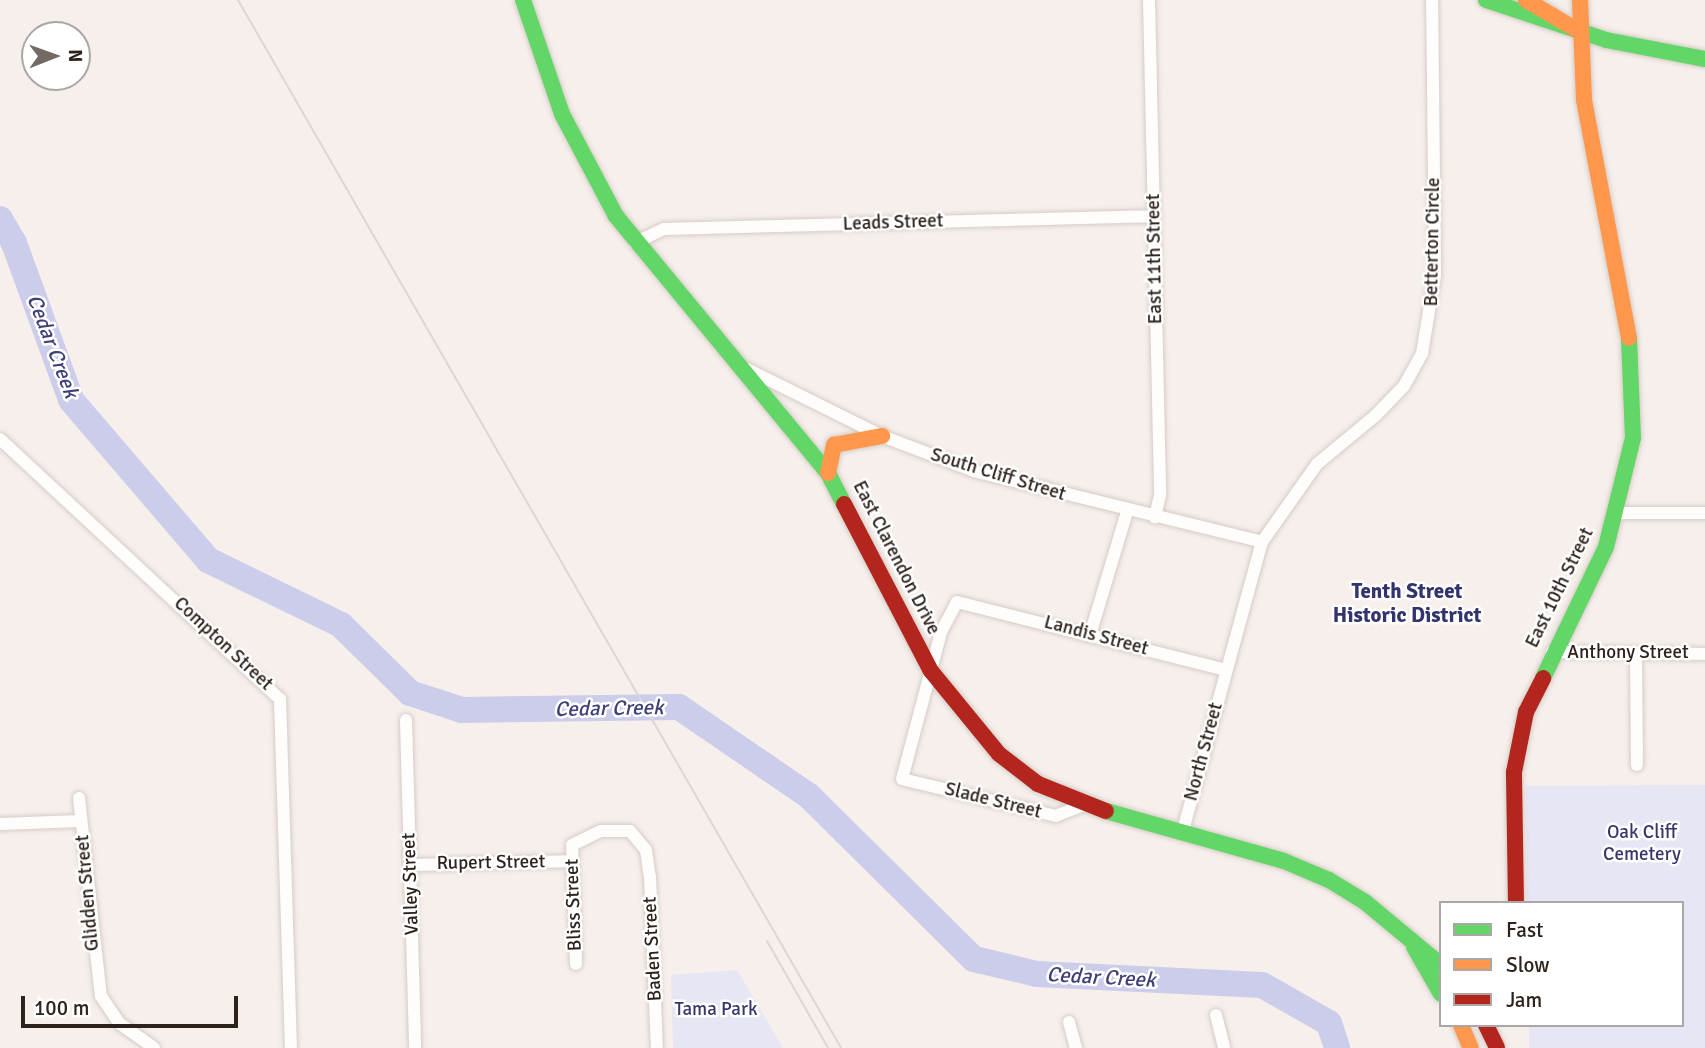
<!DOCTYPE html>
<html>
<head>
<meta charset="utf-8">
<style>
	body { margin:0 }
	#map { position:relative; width:1705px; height:1048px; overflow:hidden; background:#f6efeb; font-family:Signika,sans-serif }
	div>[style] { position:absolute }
	.green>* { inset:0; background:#e7e6f4 }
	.river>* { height:26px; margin:-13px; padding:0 13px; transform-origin:13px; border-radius:13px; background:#cbcdea }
	.roads { filter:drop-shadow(0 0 2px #d6ccc7) drop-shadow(0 0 2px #d6ccc7) }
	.street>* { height:12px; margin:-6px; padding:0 6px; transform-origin:6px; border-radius:6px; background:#fefdfc }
	.fast>* { height:16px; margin:-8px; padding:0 8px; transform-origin:8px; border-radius:8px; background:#63d668 }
	.slow>* { height:16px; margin:-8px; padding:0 8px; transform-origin:8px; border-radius:8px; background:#ff974d }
	.jam>* { height:16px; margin:-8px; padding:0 8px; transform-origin:8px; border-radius:8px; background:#b3261e }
	.tram>* { height:2px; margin:-1px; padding:0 1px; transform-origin:1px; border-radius:1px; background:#dad7d6 }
	span { translate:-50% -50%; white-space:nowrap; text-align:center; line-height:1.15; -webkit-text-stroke:5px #fff; paint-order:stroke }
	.street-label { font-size:19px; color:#2e231c }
	.park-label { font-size:19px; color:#35376d }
	.water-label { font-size:21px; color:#3e4077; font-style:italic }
	.neighbourhood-label { font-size:21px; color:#33336e; font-weight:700 }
	.legend { position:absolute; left:1439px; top:901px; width:245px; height:126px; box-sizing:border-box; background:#fff; border:2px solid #aba7a4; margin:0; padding:9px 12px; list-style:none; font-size:21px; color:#2e231c }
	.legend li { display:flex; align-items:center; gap:14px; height:35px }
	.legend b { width:35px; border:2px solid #aba7a4 }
	.north { position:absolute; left:21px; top:21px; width:70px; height:70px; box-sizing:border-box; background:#fff; border:2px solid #aba7a4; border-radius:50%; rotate:89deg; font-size:19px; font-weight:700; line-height:28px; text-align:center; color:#2e231c }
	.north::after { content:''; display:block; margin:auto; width:24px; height:32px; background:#746a64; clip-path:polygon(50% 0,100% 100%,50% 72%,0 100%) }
	.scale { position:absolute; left:21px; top:996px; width:217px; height:32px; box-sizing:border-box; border:4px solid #2e231c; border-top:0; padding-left:9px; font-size:21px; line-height:24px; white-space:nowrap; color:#2e231c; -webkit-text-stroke:5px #fff; paint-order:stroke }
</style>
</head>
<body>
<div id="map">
	<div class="green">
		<div style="clip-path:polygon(1705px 785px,1705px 1048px,1529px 1048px,1529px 1025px,1682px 1025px,1682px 903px,1527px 903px,1526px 786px)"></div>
		<div style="clip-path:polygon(737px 970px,783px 1048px,673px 1048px,671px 975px)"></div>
	</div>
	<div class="river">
		<div style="left:0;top:219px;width:28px;rotate:60deg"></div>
		<div style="left:14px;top:243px;width:167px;rotate:70deg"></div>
		<div style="left:71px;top:400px;width:211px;rotate:49.4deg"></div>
		<div style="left:208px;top:560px;width:148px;rotate:26deg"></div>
		<div style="left:341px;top:625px;width:97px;rotate:44.6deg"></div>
		<div style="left:410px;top:693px;width:55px;rotate:18.1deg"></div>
		<div style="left:462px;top:710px;width:217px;rotate:-0.8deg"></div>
		<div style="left:679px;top:707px;width:158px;rotate:34.4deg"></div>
		<div style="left:809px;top:796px;width:232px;rotate:44.7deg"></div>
		<div style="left:974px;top:959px;width:65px;rotate:13.4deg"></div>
		<div style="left:1037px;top:974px;width:225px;rotate:2.8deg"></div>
		<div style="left:1262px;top:985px;width:77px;rotate:29.6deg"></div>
		<div style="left:1329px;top:1023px;width:26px;rotate:72deg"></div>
	</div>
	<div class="roads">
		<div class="street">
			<div style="left:1149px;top:0;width:495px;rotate:88.7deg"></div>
			<div style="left:1160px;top:495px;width:23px;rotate:103deg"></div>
			<div style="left:635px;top:243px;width:32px;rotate:-26deg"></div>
			<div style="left:664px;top:229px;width:490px;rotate:-1.5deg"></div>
			<div style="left:747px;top:369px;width:151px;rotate:26.4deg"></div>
			<div style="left:882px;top:436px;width:98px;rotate:20.8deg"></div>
			<div style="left:974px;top:471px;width:297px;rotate:13.8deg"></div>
			<div style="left:0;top:439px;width:382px;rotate:42.9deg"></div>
			<div style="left:280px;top:699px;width:349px;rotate:88.2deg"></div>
			<div style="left:1617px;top:513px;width:88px"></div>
			<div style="left:1090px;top:635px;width:128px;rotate:-73.3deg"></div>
			<div style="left:1552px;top:652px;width:153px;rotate:0.7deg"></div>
			<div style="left:1636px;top:654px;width:111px;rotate:89.5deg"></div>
			<div style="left:406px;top:720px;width:328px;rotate:88.4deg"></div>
			<div style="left:79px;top:798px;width:199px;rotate:83.7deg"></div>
			<div style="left:101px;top:996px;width:32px;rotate:56deg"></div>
			<div style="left:119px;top:1023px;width:43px;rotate:35.5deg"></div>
			<div style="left:1084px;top:805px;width:30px;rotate:159deg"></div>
			<div style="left:1056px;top:816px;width:158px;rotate:-166.5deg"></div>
			<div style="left:902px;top:779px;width:152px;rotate:-75.1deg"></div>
			<div style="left:941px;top:632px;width:34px;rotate:-62deg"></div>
			<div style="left:957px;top:602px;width:277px;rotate:14.2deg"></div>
			<div style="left:0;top:824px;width:81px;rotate:-2.1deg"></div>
			<div style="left:1182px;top:834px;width:303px;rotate:-74.7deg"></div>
			<div style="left:1262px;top:542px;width:95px;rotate:-54.8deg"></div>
			<div style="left:1317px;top:464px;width:77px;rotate:-39.7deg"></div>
			<div style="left:1376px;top:415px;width:40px;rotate:-46deg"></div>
			<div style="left:1404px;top:386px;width:37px;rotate:-61deg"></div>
			<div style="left:1422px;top:354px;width:80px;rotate:-80.7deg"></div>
			<div style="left:1435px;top:275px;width:275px;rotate:-90.6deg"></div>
			<div style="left:410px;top:865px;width:162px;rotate:-1.4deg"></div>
			<div style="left:576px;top:964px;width:119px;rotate:-91.9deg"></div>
			<div style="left:572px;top:845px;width:32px;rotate:-26deg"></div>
			<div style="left:601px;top:831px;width:29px"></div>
			<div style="left:630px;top:831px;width:25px;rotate:50deg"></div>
			<div style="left:646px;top:850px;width:27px;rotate:82deg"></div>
			<div style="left:650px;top:877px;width:171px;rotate:87.7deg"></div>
			<div style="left:1216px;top:1015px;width:34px;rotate:76deg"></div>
			<div style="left:1069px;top:1022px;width:27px;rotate:75deg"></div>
		</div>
		<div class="fast">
			<div style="left:523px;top:0;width:120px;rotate:71.1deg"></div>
			<div style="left:562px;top:114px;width:115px;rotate:62.1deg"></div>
			<div style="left:616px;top:216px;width:333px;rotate:50.5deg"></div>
			<div style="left:828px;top:473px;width:35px;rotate:63deg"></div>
			<div style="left:1486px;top:0;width:126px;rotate:18.4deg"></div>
			<div style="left:1606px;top:40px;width:101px;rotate:10.9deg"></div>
			<div style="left:1543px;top:678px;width:145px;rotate:-64.3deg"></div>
			<div style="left:1606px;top:547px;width:112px;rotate:-76.1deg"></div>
			<div style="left:1633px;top:438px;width:100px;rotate:-92.3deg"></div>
			<div style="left:1106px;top:811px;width:185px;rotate:15.7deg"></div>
			<div style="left:1284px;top:861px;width:49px;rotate:22.9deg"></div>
			<div style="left:1329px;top:880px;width:42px;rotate:31.4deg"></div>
			<div style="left:1365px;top:902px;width:99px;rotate:39.7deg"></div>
			<div style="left:1414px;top:947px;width:54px;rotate:60.1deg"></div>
		</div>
		<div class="slow">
			<div style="left:1526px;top:0;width:63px;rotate:30.7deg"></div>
			<div style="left:1580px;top:0;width:100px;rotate:87.7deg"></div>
			<div style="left:1584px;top:100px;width:242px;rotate:79.3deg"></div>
			<div style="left:828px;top:473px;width:29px;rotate:-78deg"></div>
			<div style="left:834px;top:445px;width:49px;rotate:-10.6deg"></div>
			<div style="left:1461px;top:1025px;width:25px;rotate:67deg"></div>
		</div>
		<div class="jam">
			<div style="left:844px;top:504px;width:188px;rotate:62.5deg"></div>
			<div style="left:931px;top:671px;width:107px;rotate:50.7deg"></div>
			<div style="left:999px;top:754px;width:49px;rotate:37.6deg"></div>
			<div style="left:1038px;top:784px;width:73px;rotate:21.7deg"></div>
			<div style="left:1516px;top:903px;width:131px;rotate:-90.9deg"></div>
			<div style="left:1514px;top:772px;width:61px;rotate:-78.7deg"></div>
			<div style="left:1526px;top:712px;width:38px;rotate:-63deg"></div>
			<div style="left:1486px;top:1025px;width:25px;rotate:64deg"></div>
		</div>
	</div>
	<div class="tram">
		<div style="left:238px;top:0;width:1209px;rotate:60.08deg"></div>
		<div style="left:767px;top:941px;width:123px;rotate:60.3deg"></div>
	</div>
	<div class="street-label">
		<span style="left:893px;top:223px;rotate:-2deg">Leads Street</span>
		<span style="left:1433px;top:242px;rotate:-89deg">Betterton Circle</span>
		<span style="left:1155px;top:259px;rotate:-91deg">East 11th Street</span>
		<span style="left:998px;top:475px;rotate:17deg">South Cliff Street</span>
		<span style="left:896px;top:558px;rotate:63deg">East Clarendon Drive</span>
		<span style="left:1560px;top:588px;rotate:-64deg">East 10th Street</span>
		<span style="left:1096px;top:636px;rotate:15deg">Landis Street</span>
		<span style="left:223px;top:644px;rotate:43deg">Compton Street</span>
		<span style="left:1628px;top:653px">Anthony Street</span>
		<span style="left:1204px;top:752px;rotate:-75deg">North Street</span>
		<span style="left:993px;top:801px;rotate:14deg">Slade Street</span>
		<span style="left:491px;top:863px;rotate:-1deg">Rupert Street</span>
		<span style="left:411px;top:884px;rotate:-92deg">Valley Street</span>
		<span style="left:88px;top:893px;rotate:-95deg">Glidden Street</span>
		<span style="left:574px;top:905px;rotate:-92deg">Bliss Street</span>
		<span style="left:653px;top:949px;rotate:-93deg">Baden Street</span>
	</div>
	<div class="park-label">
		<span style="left:1642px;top:844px">Oak Cliff<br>Cemetery</span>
		<span style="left:716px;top:1010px">Tama Park</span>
	</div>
	<div class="water-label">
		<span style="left:53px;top:346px;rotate:69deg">Cedar Creek</span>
		<span style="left:609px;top:708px;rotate:-1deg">Cedar Creek</span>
		<span style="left:1101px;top:977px;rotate:3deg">Cedar Creek</span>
	</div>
	<div class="neighbourhood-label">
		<span style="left:1407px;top:603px">Tenth Street<br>Historic District</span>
	</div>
	<ul class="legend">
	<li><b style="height:9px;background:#63d668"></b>Fast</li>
	<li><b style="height:9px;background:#ff974d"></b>Slow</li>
	<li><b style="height:9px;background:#b3261e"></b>Jam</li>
	</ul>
	<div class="north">N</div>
	<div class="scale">100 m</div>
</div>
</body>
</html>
